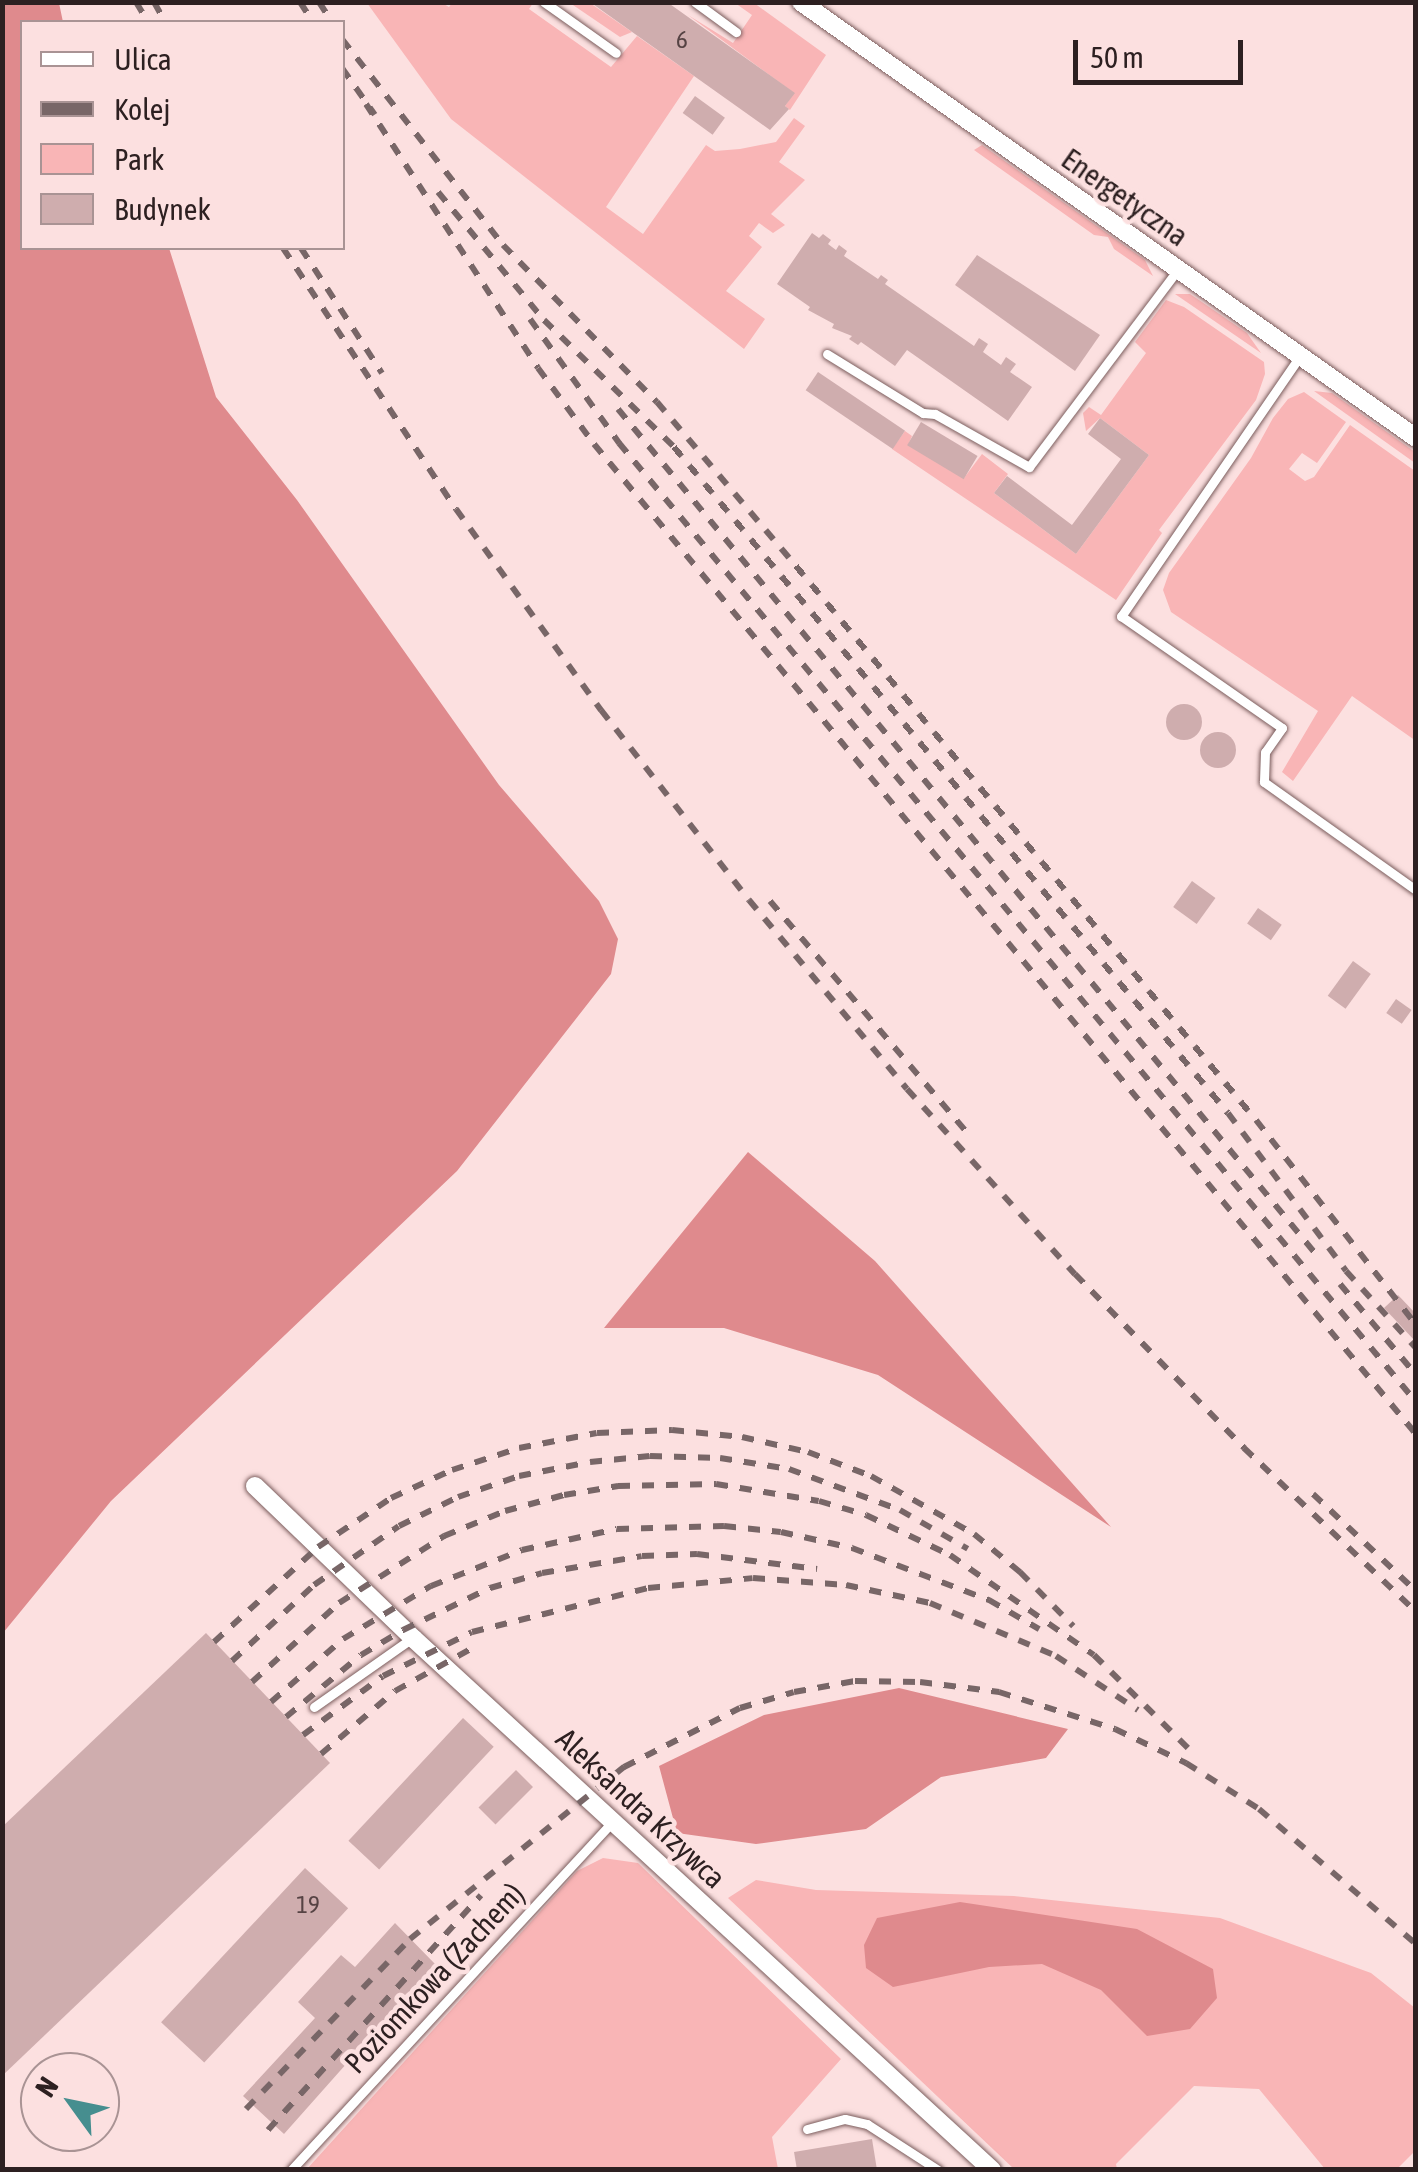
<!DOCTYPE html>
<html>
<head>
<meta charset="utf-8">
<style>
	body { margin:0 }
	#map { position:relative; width:1418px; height:2172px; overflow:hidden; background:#fce0e0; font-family:"Asap Condensed",sans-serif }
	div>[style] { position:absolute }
	.green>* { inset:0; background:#f9b5b6 }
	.forest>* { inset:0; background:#df8a8d }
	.building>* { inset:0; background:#cfadae; transform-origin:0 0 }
	.round { border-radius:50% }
	.roads { filter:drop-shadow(0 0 2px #7b5d5d) drop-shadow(0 0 2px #7b5d5d) }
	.service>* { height:9px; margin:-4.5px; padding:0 4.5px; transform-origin:4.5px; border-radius:4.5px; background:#fff }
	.minor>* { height:18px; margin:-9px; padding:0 9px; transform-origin:9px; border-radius:9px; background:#fff }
	.rail>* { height:6px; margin-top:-3px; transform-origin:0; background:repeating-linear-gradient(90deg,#786667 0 12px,transparent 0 24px) }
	span { translate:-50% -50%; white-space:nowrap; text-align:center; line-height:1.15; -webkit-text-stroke:9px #fce0e0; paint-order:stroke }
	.number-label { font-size:25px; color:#564344 }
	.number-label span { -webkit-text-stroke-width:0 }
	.street-label { font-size:30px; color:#2d2021 }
	.frame { position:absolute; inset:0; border:5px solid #2d2021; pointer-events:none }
	.legend { position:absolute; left:20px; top:20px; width:325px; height:230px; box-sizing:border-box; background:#fce0e0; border:2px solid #a99394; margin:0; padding:12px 18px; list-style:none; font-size:30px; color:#2d2021 }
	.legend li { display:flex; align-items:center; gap:20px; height:50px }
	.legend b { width:50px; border:2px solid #a99394 }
	.north { position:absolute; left:20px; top:2052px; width:100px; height:100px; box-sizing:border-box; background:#fce0e0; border:2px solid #a99394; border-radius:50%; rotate:303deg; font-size:28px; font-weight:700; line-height:40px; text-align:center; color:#2d2021 }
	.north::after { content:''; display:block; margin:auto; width:35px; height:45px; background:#468e8f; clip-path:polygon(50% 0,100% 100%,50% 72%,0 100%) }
	.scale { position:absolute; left:1073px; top:40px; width:170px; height:45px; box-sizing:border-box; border:5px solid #2d2021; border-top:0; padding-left:12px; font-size:30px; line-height:35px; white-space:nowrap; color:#2d2021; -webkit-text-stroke:8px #fce0e0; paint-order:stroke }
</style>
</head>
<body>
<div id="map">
	<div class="green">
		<div style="clip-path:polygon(367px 3px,442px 3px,449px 7px,452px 3px,533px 3px,529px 9px,611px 67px,637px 36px,694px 76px,606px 207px,643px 234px,706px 145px,715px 151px,740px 149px,776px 142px,794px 118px,805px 126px,779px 162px,805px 180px,771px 214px,785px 225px,773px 233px,759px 223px,749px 236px,762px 247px,726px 291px,765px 319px,744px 349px,451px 119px)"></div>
		<div style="clip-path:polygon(570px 3px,590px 3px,632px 32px,620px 37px)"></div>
		<div style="clip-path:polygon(735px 3px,754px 3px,826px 55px,790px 110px,785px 106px,794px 93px,688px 15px,733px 43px,752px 15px)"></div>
		<div style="clip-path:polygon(982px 145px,1145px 260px,1153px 276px,1114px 249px,1108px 237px,1094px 235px,974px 150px)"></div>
		<div style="clip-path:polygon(1175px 294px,1190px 294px,1199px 300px,1247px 333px,1261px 353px)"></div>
		<div style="clip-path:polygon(1166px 300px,1184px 307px,1264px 362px,1265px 374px,1256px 400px,1159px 530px,1162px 533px,1116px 600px,892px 449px,905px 431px,912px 436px,908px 445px,964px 478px,982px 454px,1008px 474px,994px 493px,1076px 554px,1149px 455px,1100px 418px,1086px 431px,1083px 413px,1089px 407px,1101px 415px,1146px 353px,1135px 342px)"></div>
		<div style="clip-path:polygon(1314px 391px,1332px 393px,1415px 452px,1415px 463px)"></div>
		<div style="clip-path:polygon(1304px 392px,1346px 422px,1317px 463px,1302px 453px,1289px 469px,1305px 481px,1314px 477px,1350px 425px,1415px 471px,1416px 741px,1352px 696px,1293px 781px,1282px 772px,1318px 711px,1171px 612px,1163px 590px,1169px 573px,1251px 458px,1273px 418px,1288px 399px)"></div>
		<div style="clip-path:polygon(603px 1858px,638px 1863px,841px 2059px,772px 2137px,778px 2169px,307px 2169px,577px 1871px)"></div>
		<div style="clip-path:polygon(756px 1880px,816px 1890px,1014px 1896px,1220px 1918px,1371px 1973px,1415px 2008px,1415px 2151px,1397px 2169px,1325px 2169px,1259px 2089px,1194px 2086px,1116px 2164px,1117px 2169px,1014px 2169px,728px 1898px)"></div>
	</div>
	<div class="forest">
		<div style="clip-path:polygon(59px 3px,63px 22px,22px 22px,22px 248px,169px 248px,216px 397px,297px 500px,499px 785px,599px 901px,618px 939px,611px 974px,457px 1171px,111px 1501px,3px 1633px,2px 3px)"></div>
		<div style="clip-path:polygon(748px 1152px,875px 1261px,1111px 1527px,878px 1375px,724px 1328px,604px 1328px)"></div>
		<div style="clip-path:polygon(899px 1688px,1068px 1729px,1046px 1758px,941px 1777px,866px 1829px,756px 1844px,677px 1833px,659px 1766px,764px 1715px)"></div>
		<div style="clip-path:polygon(960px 1902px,1137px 1929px,1213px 1969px,1217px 1998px,1190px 2029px,1147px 2036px,1101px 1990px,1042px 1964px,989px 1967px,893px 1987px,866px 1968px,864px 1945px,877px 1918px)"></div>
	</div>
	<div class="building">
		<div style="clip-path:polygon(590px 2px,667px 2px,795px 93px,785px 106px,789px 109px,770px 130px)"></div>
		<div style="left:695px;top:96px;width:37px;height:21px;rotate:36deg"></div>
		<div style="clip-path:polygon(812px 233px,819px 238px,823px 234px,831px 240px,828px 244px,836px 250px,839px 245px,847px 251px,844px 256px,878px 279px,881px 275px,888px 280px,885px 284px,974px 346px,979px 338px,988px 344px,983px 352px,1001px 365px,1006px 357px,1016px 364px,1010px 372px,1032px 387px,1008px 421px,907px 350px,895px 366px,861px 342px,858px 345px,849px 339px,852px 336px,832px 328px,834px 324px,808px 310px,810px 307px,777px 284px)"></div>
		<div style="clip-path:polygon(977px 255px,1100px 335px,1075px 371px,955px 285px)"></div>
		<div style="left:818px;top:372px;width:105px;height:22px;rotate:34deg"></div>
		<div style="clip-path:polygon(1100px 418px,1149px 455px,1076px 554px,994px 493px,1007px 476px,1072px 525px,1121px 459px,1088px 434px)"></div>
		<div style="left:921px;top:422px;width:66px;height:27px;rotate:31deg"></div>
		<div class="round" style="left:1166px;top:704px;width:36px;height:36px"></div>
		<div class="round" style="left:1200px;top:732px;width:36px;height:36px"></div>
		<div style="left:1192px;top:881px;width:29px;height:32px;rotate:36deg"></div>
		<div style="left:1258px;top:908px;width:29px;height:19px;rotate:35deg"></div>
		<div style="left:1353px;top:961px;width:22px;height:43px;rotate:36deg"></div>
		<div style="left:1396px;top:999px;width:19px;height:17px;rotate:35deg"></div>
		<div style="clip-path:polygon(1398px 1295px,1416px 1314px,1416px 1342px,1384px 1308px)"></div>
		<div style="clip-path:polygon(206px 1633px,330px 1763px,2px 2076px,2px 1827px)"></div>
		<div style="left:463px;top:1718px;width:42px;height:168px;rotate:43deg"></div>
		<div style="left:516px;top:1770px;width:24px;height:53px;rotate:45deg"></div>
		<div style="left:305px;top:1868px;width:59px;height:211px;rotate:43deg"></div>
		<div style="clip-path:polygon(395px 1923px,435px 1964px,284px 2134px,243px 2096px,315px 2018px,298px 2002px,341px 1955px,355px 1967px)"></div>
		<div style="clip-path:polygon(872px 2139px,877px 2170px,797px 2170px,794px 2152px)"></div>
	</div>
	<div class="roads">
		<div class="service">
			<div style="left:544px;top:2px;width:88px;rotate:35.3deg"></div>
			<div style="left:695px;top:2px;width:51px;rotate:36.2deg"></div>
			<div style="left:827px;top:354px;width:113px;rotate:31.6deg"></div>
			<div style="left:923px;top:413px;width:12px;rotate:5deg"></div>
			<div style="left:935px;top:414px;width:108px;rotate:29.4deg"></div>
			<div style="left:1029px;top:467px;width:248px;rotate:-53deg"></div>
			<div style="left:1300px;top:356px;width:316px;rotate:124.5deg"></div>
			<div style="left:1121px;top:616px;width:196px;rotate:34.8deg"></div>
			<div style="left:1282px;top:728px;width:29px;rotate:125deg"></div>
			<div style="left:1265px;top:752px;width:30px;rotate:92deg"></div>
			<div style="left:1264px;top:782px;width:186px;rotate:35.4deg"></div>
			<div style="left:314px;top:1707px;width:120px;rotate:-35.1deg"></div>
			<div style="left:807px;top:2129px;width:39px;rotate:-15deg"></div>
			<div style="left:845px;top:2119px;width:23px;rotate:13deg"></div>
			<div style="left:867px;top:2124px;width:85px;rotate:32.9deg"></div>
			<div style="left:291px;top:2170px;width:476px;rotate:-47.3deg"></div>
		</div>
		<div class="minor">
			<div style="left:801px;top:2px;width:754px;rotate:35.33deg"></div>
			<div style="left:255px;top:1486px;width:221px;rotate:43.9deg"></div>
			<div style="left:414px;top:1639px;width:785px;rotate:42.57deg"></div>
		</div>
	</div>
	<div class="rail">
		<div style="left:136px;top:2px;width:23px;rotate:59deg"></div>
		<div style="left:154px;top:2px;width:23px;rotate:61deg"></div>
		<div style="left:300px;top:2px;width:24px;rotate:57deg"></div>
		<div style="left:319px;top:2px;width:24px;rotate:57deg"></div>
		<div style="left:342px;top:39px;width:261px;rotate:52deg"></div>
		<div style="left:503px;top:245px;width:220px;rotate:45.6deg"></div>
		<div style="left:657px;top:402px;width:215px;rotate:49.7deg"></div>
		<div style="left:796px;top:566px;width:720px;rotate:50.3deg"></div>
		<div style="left:1256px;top:1120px;width:260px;rotate:52deg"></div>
		<div style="left:342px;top:68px;width:57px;rotate:54.9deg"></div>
		<div style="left:366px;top:104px;width:315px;rotate:56.9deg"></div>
		<div style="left:538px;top:368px;width:94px;rotate:53.6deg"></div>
		<div style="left:594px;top:444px;width:1287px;rotate:50.3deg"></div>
		<div style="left:438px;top:192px;width:166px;rotate:50.4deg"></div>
		<div style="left:544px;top:320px;width:182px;rotate:44.3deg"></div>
		<div style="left:674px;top:447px;width:866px;rotate:50.25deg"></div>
		<div style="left:1228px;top:1113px;width:197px;rotate:53.2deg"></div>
		<div style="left:1346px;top:1271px;width:104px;rotate:47.7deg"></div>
		<div style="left:283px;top:248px;width:313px;rotate:56.5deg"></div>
		<div style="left:456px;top:509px;width:248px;rotate:54.2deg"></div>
		<div style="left:601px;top:710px;width:241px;rotate:52.1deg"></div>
		<div style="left:749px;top:900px;width:246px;rotate:50.1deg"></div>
		<div style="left:907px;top:1089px;width:250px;rotate:47.8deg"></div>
		<div style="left:1075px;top:1274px;width:243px;rotate:45.8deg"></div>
		<div style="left:1244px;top:1448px;width:238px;rotate:43.6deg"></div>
		<div style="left:301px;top:248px;width:149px;rotate:57.1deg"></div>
		<div style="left:530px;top:319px;width:153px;rotate:54.3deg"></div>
		<div style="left:619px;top:443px;width:1247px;rotate:50.27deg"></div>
		<div style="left:618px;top:409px;width:1095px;rotate:50.45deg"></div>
		<div style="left:770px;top:901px;width:310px;rotate:49.6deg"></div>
		<div style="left:1340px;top:1284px;width:119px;rotate:50.1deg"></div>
		<div style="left:1313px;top:1494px;width:141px;rotate:43.3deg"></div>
		<div style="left:214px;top:1642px;width:141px;rotate:-42.4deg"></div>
		<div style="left:318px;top:1547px;width:88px;rotate:-33.9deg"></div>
		<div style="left:391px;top:1498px;width:67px;rotate:-24.7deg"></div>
		<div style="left:452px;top:1470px;width:71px;rotate:-18.2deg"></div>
		<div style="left:519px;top:1448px;width:79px;rotate:-10.9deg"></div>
		<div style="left:597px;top:1433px;width:75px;rotate:-2.3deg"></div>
		<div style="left:672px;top:1430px;width:70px;rotate:5.7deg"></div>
		<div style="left:742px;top:1437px;width:68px;rotate:12.8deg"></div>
		<div style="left:808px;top:1452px;width:67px;rotate:20.9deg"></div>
		<div style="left:871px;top:1476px;width:118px;rotate:29.4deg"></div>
		<div style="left:974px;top:1534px;width:60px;rotate:39.6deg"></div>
		<div style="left:1020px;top:1572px;width:76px;rotate:45.5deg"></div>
		<div style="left:232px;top:1661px;width:112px;rotate:-42.8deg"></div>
		<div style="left:314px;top:1585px;width:103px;rotate:-34.8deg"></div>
		<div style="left:399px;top:1526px;width:66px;rotate:-26.2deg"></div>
		<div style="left:458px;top:1497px;width:65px;rotate:-19deg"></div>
		<div style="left:519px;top:1476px;width:72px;rotate:-11.2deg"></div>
		<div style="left:590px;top:1462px;width:60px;rotate:-5.7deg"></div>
		<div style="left:650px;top:1456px;width:70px;rotate:1.6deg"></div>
		<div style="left:720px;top:1458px;width:70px;rotate:9.1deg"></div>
		<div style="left:789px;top:1469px;width:118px;rotate:20.3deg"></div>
		<div style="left:900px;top:1510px;width:78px;rotate:29.8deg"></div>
		<div style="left:252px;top:1682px;width:118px;rotate:-42.2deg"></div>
		<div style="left:339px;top:1603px;width:125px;rotate:-32.5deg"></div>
		<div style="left:444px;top:1536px;width:66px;rotate:-22.3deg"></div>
		<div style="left:505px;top:1511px;width:61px;rotate:-15.2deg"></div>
		<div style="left:564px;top:1495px;width:55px;rotate:-9.5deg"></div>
		<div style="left:618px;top:1486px;width:98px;rotate:-1.2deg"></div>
		<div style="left:716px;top:1484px;width:104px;rotate:9.4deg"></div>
		<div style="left:819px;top:1501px;width:49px;rotate:16.6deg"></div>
		<div style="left:866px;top:1515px;width:93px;rotate:25.5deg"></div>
		<div style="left:950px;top:1555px;width:175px;rotate:34.8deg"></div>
		<div style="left:1094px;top:1655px;width:139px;rotate:44.7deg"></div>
		<div style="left:271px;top:1702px;width:96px;rotate:-41.2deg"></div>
		<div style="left:343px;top:1639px;width:103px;rotate:-31.1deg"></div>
		<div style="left:431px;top:1586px;width:98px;rotate:-21.6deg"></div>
		<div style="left:522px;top:1550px;width:97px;rotate:-12.5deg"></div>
		<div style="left:617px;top:1529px;width:107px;rotate:-1.6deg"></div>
		<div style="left:724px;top:1526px;width:57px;rotate:6deg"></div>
		<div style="left:781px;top:1532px;width:73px;rotate:12.7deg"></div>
		<div style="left:852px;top:1548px;width:147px;rotate:20.8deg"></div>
		<div style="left:989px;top:1600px;width:58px;rotate:30.1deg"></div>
		<div style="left:286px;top:1717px;width:97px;rotate:-39.6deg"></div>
		<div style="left:361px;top:1655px;width:49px;rotate:-30.8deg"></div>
		<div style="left:403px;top:1630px;width:97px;rotate:-25.8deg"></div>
		<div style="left:490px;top:1588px;width:54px;rotate:-16.1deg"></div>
		<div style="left:542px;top:1573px;width:101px;rotate:-9.6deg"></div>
		<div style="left:642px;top:1556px;width:55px;rotate:-2.1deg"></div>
		<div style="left:697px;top:1554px;width:121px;rotate:7.1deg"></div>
		<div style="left:303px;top:1735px;width:99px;rotate:-36.4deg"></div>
		<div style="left:383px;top:1676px;width:99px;rotate:-26.3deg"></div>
		<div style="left:472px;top:1632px;width:181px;rotate:-14deg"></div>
		<div style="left:648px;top:1588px;width:105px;rotate:-5.4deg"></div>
		<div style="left:753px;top:1578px;width:93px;rotate:4.3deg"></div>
		<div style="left:846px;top:1585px;width:86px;rotate:12.1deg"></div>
		<div style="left:930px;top:1603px;width:137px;rotate:22.8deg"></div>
		<div style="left:1056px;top:1656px;width:98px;rotate:33.4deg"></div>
		<div style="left:321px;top:1754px;width:97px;rotate:-40.4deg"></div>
		<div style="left:395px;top:1691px;width:93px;rotate:-29.1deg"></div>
		<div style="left:246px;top:2109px;width:236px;rotate:-46deg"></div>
		<div style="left:410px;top:1939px;width:275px;rotate:-38.8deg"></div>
		<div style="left:624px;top:1767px;width:130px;rotate:-27deg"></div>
		<div style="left:740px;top:1708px;width:56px;rotate:-16.5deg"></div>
		<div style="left:794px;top:1692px;width:62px;rotate:-10.2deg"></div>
		<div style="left:855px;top:1681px;width:65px;rotate:0.9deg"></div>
		<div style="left:920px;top:1682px;width:80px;rotate:7.2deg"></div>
		<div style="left:999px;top:1692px;width:122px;rotate:17.7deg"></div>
		<div style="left:1115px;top:1729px;width:79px;rotate:25.6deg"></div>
		<div style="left:1186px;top:1763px;width:86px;rotate:32.2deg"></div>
		<div style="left:1259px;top:1809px;width:207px;rotate:40.7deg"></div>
		<div style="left:268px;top:2130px;width:317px;rotate:-47.8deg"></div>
	</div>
	<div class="number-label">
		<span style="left:682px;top:39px">6</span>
		<span style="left:308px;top:1904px">19</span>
	</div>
	<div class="street-label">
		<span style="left:1125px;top:197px;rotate:35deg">Energetyczna</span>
		<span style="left:641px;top:1808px;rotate:43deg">Aleksandra Krzywca</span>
		<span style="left:434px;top:1978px;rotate:-47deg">Poziomkowa (Zachem)</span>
	</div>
	<div class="frame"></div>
	<ul class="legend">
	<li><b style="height:12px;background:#fff"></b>Ulica</li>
	<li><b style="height:12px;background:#786667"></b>Kolej</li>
	<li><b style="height:28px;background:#f9b5b6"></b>Park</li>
	<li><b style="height:28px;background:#cfadae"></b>Budynek</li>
	</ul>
	<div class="north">N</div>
	<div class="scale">50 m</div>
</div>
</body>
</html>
